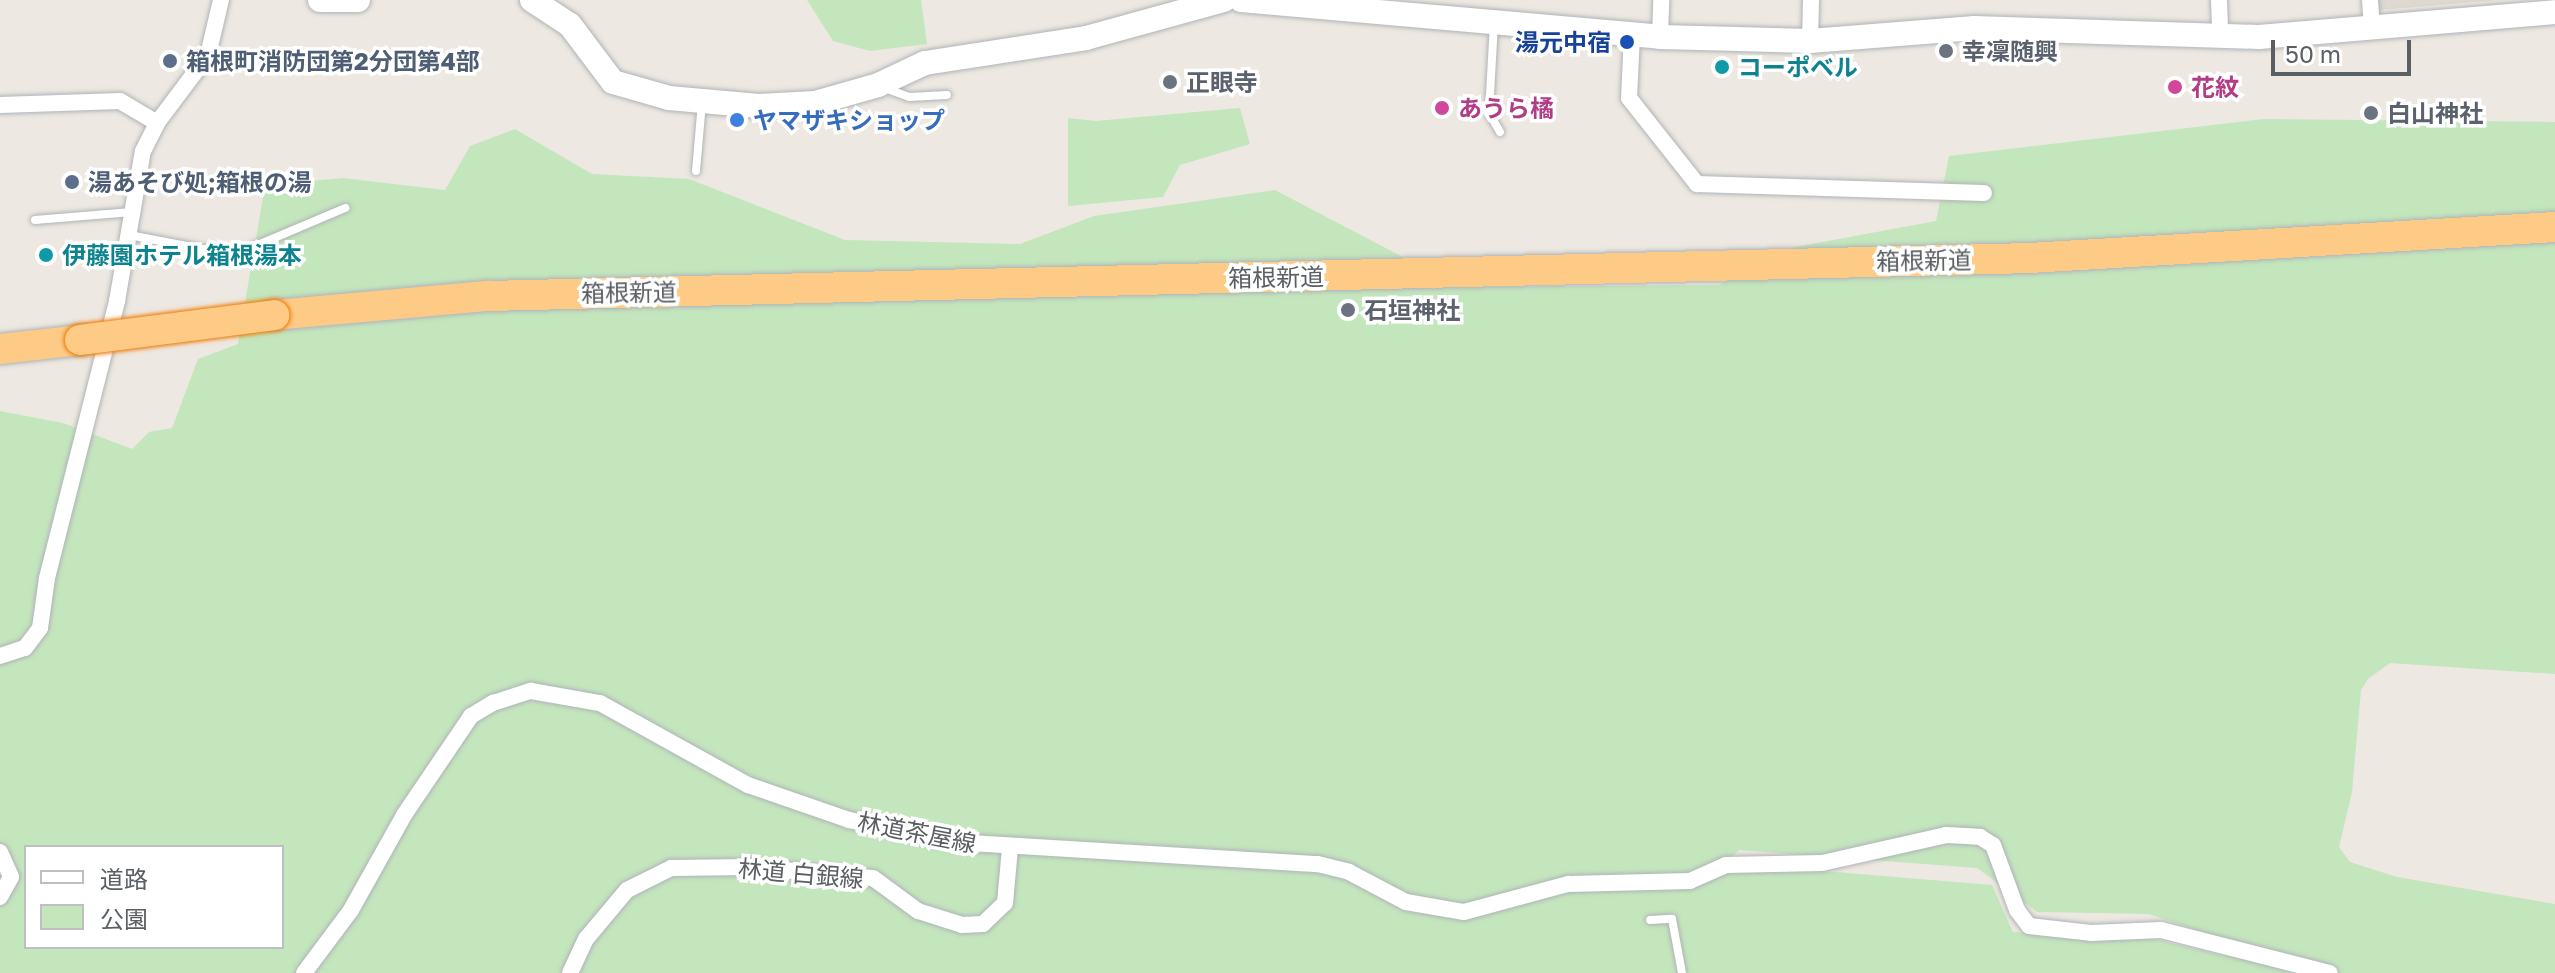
<!DOCTYPE html>
<html>
<head>
<meta charset="utf-8">
<style>
	body { margin:0 }
	#map { position:relative; width:2555px; height:973px; overflow:hidden; background:#ede8e1; font-family:"Golos Text","Noto Sans JP",sans-serif }
	div>[style] { position:absolute }
	.education>* { inset:0; background:#ddd8d0 }
	.green>* { inset:0; background:#c4e6bd }
	.roads { filter:drop-shadow(0 0 2px #afb4b7) drop-shadow(0 0 2px #afb4b7) }
	.service>* { height:8px; margin:-4px; padding:0 4px; transform-origin:4px; border-radius:4px; background:#fff }
	.minor>* { height:16px; margin:-8px; padding:0 8px; transform-origin:8px; border-radius:8px; background:#fff }
	.secondary>* { height:24px; margin:-12px; padding:0 12px; transform-origin:12px; border-radius:12px; background:#fff }
	.motorway>* { height:30px; margin:-15px; padding:0 15px; transform-origin:15px; border-radius:15px; background:#fecb87 }
	.bridges { filter:drop-shadow(0 0 2px #ef7900) drop-shadow(0 0 2px #ef7900) }
	.motorway-bridge>* { height:30px; margin:-15px; padding:0 15px; transform-origin:15px; border-radius:15px; background:#fecb87 }
	.dots>* { width:22px; height:22px; translate:-50% -50%; box-sizing:border-box; border:4px solid #fff; border-radius:50% }
	span { translate:-50% -50%; white-space:nowrap; text-align:center; line-height:1.15; -webkit-text-stroke:7px #fff; paint-order:stroke }
	.transit-label { font-size:24px; color:#164399; font-weight:700 }
	.right { translate:-100% -50%; text-align:right }
	.worship-label { font-size:24px; color:#5b616d; font-weight:700 }
	.left { translate:0 -50%; text-align:left }
	.service-label { font-size:24px; color:#4e5e75; font-weight:700 }
	.culture-label { font-size:24px; color:#0d838f; font-weight:700 }
	.hotel-label { font-size:24px; color:#b23c85; font-weight:700 }
	.shop-label { font-size:24px; color:#366cbe; font-weight:700 }
	.street-label { font-size:24px; color:#5a5f63 }
	.legend { position:absolute; left:24px; top:845px; width:260px; height:104px; box-sizing:border-box; background:#fff; border:2px solid #bdbfc1; margin:0; padding:10px 14px; list-style:none; font-size:24px; color:#5a5f63 }
	.legend li { display:flex; align-items:center; gap:16px; height:40px }
	.legend b { width:40px; border:2px solid #bdbfc1 }
	.scale { position:absolute; left:2271px; top:40px; width:140px; height:36px; box-sizing:border-box; border:4px solid #5a5f63; border-top:0; padding-left:10px; font-size:24px; line-height:28px; white-space:nowrap; color:#5a5f63; -webkit-text-stroke:6px #fff; paint-order:stroke }
</style>
</head>
<body>
<div id="map">
	<div class="education">
		<div style="clip-path:polygon(2378px 0,2500px 0,2379px 10px)"></div>
	</div>
	<div class="green">
		<div style="clip-path:polygon(807px 0,921px 0,927px 44px,870px 51px,833px 41px)"></div>
		<div style="clip-path:polygon(1240px 108px,1250px 144px,1180px 165px,1163px 197px,1068px 206px,1068px 118px,1096px 121px)"></div>
		<div style="clip-path:polygon(evenodd,2264px 119px,2555px 122px,2555px 674px,2390px 663px,2368px 679px,2361px 690px,2352px 792px,2339px 847px,2350px 862px,2397px 877px,2555px 904px,2555px 973px,0 973px,0 411px,63px 423px,132px 449px,149px 432px,172px 428px,198px 359px,238px 344px,265px 185px,343px 178px,445px 190px,470px 146px,515px 129px,592px 174px,689px 179px,845px 240px,1020px 244px,1094px 216px,1275px 190px,1460px 287px,1719px 285px,1790px 248px,1936px 221px,1949px 156px,2264px 119px,26px 847px,282px 847px,282px 947px,26px 947px,26px 847px,2264px 119px,1739px 850px,1977px 868px,2037px 912px,2149px 914px,2240px 945px,2224px 956px,2154px 939px,2013px 932px,1992px 885px,1751px 865px,1718px 871px,1739px 850px)"></div>
	</div>
	<div class="roads">
		<div class="service">
			<div style="left:1494px;top:23px;width:90px;rotate:93.2deg"></div>
			<div style="left:1489px;top:113px;width:22px;rotate:60deg"></div>
			<div style="left:882px;top:87px;width:29px;rotate:20deg"></div>
			<div style="left:909px;top:97px;width:38px;rotate:-3deg"></div>
			<div style="left:696px;top:171px;width:69px;rotate:-85deg"></div>
			<div style="left:35px;top:220px;width:97px;rotate:-4.7deg"></div>
			<div style="left:129px;top:235px;width:107px;rotate:10.8deg"></div>
			<div style="left:234px;top:255px;width:121px;rotate:-22.9deg"></div>
			<div style="left:1650px;top:920px;width:22px;rotate:-3deg"></div>
			<div style="left:1672px;top:919px;width:55px;rotate:79.5deg"></div>
		</div>
		<div class="minor">
			<div style="left:2219px;top:0;width:35px;rotate:88deg"></div>
			<div style="left:2370px;top:0;width:27px;rotate:86deg"></div>
			<div style="left:1632px;top:35px;width:63px;rotate:92.7deg"></div>
			<div style="left:1629px;top:98px;width:110px;rotate:51.7deg"></div>
			<div style="left:1697px;top:184px;width:287px;rotate:1.8deg"></div>
			<div style="left:1660px;top:37px;width:37px;rotate:-88deg"></div>
			<div style="left:1810px;top:41px;width:41px;rotate:-88.6deg"></div>
			<div style="left:0;top:105px;width:120px;rotate:-1.9deg"></div>
			<div style="left:120px;top:101px;width:43px;rotate:30.7deg"></div>
			<div style="left:0;top:656px;width:26px;rotate:-18deg"></div>
			<div style="left:25px;top:648px;width:25px;rotate:-53deg"></div>
			<div style="left:40px;top:628px;width:50px;rotate:-82deg"></div>
			<div style="left:47px;top:578px;width:286px;rotate:-75.8deg"></div>
			<div style="left:117px;top:301px;width:152px;rotate:-80.2deg"></div>
			<div style="left:143px;top:151px;width:31px;rotate:-63deg"></div>
			<div style="left:157px;top:123px;width:85px;rotate:-53.1deg"></div>
			<div style="left:208px;top:55px;width:57px;rotate:-76.7deg"></div>
			<div style="left:0;top:852px;width:27px;rotate:66deg"></div>
			<div style="left:11px;top:877px;width:23px;rotate:119deg"></div>
			<div style="left:304px;top:973px;width:79px;rotate:-53.3deg"></div>
			<div style="left:351px;top:910px;width:109px;rotate:-60.8deg"></div>
			<div style="left:404px;top:815px;width:120px;rotate:-55.9deg"></div>
			<div style="left:471px;top:716px;width:26px;rotate:-31deg"></div>
			<div style="left:493px;top:703px;width:40px;rotate:-18deg"></div>
			<div style="left:531px;top:691px;width:70px;rotate:9.9deg"></div>
			<div style="left:600px;top:703px;width:169px;rotate:29deg"></div>
			<div style="left:748px;top:785px;width:107px;rotate:19.1deg"></div>
			<div style="left:849px;top:820px;width:107px;rotate:11.8deg"></div>
			<div style="left:954px;top:842px;width:365px;rotate:3.5deg"></div>
			<div style="left:1318px;top:864px;width:32px;rotate:14deg"></div>
			<div style="left:1349px;top:872px;width:64px;rotate:27.8deg"></div>
			<div style="left:1406px;top:902px;width:59px;rotate:9.8deg"></div>
			<div style="left:1464px;top:912px;width:108px;rotate:-15.1deg"></div>
			<div style="left:1568px;top:884px;width:122px;rotate:-1.4deg"></div>
			<div style="left:1690px;top:881px;width:39px;rotate:-24deg"></div>
			<div style="left:1726px;top:865px;width:96px;rotate:-1.2deg"></div>
			<div style="left:1822px;top:863px;width:127px;rotate:-12.7deg"></div>
			<div style="left:1946px;top:835px;width:34px;rotate:3deg"></div>
			<div style="left:1980px;top:837px;width:15px;rotate:32deg"></div>
			<div style="left:1993px;top:845px;width:69px;rotate:69.7deg"></div>
			<div style="left:2017px;top:910px;width:20px;rotate:53deg"></div>
			<div style="left:2029px;top:926px;width:62px;rotate:6.4deg"></div>
			<div style="left:2091px;top:933px;width:70px;rotate:-2.5deg"></div>
			<div style="left:2161px;top:930px;width:174px;rotate:14.3deg"></div>
			<div style="left:570px;top:973px;width:38px;rotate:-65deg"></div>
			<div style="left:586px;top:939px;width:64px;rotate:-50.1deg"></div>
			<div style="left:627px;top:890px;width:49px;rotate:-26.6deg"></div>
			<div style="left:671px;top:868px;width:79px;rotate:-0.7deg"></div>
			<div style="left:750px;top:867px;width:123px;rotate:5.1deg"></div>
			<div style="left:873px;top:878px;width:56px;rotate:36.3deg"></div>
			<div style="left:918px;top:911px;width:46px;rotate:17.7deg"></div>
			<div style="left:962px;top:925px;width:21px;rotate:-3deg"></div>
			<div style="left:983px;top:924px;width:30px;rotate:-44deg"></div>
			<div style="left:1005px;top:903px;width:55px;rotate:-84.8deg"></div>
		</div>
		<div class="secondary">
			<div style="left:320px;top:0;width:38px"></div>
			<div style="left:532px;top:0;width:45px;rotate:33.3deg"></div>
			<div style="left:570px;top:25px;width:71px;rotate:53deg"></div>
			<div style="left:613px;top:82px;width:58px;rotate:15.9deg"></div>
			<div style="left:669px;top:98px;width:90px;rotate:5.1deg"></div>
			<div style="left:759px;top:106px;width:56px;rotate:-3.1deg"></div>
			<div style="left:815px;top:103px;width:66px;rotate:-15.9deg"></div>
			<div style="left:878px;top:85px;width:52px;rotate:-25.1deg"></div>
			<div style="left:925px;top:63px;width:163px;rotate:-8.8deg"></div>
			<div style="left:1086px;top:38px;width:143px;rotate:-15.4deg"></div>
			<div style="left:1241px;top:0;width:421px;rotate:5deg"></div>
			<div style="left:1660px;top:37px;width:150px;rotate:1.5deg"></div>
			<div style="left:1810px;top:41px;width:165px;rotate:-4.5deg"></div>
			<div style="left:1974px;top:28px;width:285px;rotate:1.8deg"></div>
			<div style="left:2259px;top:37px;width:297px;rotate:-4.8deg"></div>
		</div>
		<div class="motorway">
			<div style="left:274px;top:315px;width:215px;rotate:-5.1deg"></div>
			<div style="left:488px;top:296px;width:1541px;rotate:-1.41deg"></div>
			<div style="left:2029px;top:258px;width:527px;rotate:-3.37deg"></div>
			<div style="left:0;top:349px;width:81px;rotate:-6.4deg"></div>
		</div>
	</div>
	<div class="bridges">
		<div class="motorway-bridge">
			<div style="left:80px;top:340px;width:196px;rotate:-7.3deg"></div>
		</div>
	</div>
	<div class="dots">
		<div style="left:1627px;top:42px;background:#1a4fb4"></div>
		<div style="left:1946px;top:51px;background:#6b7280"></div>
		<div style="left:170px;top:61px;background:#5c6f8a"></div>
		<div style="left:1722px;top:67px;background:#0f9aa8"></div>
		<div style="left:1170px;top:82px;background:#6b7280"></div>
		<div style="left:2175px;top:87px;background:#d1479c"></div>
		<div style="left:1442px;top:108px;background:#d1479c"></div>
		<div style="left:2371px;top:113px;background:#6b7280"></div>
		<div style="left:737px;top:120px;background:#3f7fe0"></div>
		<div style="left:72px;top:182px;background:#5c6f8a"></div>
		<div style="left:46px;top:255px;background:#0f9aa8"></div>
		<div style="left:1348px;top:310px;background:#6b7280"></div>
	</div>
	<div class="transit-label">
		<span class="right" style="left:1611px;top:42px">湯元中宿</span>
	</div>
	<div class="worship-label">
		<span class="left" style="left:1962px;top:51px">幸凜随興</span>
		<span class="left" style="left:1186px;top:82px">正眼寺</span>
		<span class="left" style="left:2387px;top:113px">白山神社</span>
		<span class="left" style="left:1364px;top:310px">石垣神社</span>
	</div>
	<div class="service-label">
		<span class="left" style="left:186px;top:61px">箱根町消防団第2分団第4部</span>
		<span class="left" style="left:88px;top:182px">湯あそび処;箱根の湯</span>
	</div>
	<div class="culture-label">
		<span class="left" style="left:1738px;top:67px">コーポベル</span>
		<span class="left" style="left:62px;top:255px">伊藤園ホテル箱根湯本</span>
	</div>
	<div class="hotel-label">
		<span class="left" style="left:2191px;top:87px">花紋</span>
		<span class="left" style="left:1458px;top:108px">あうら橘</span>
	</div>
	<div class="shop-label">
		<span class="left" style="left:753px;top:120px">ヤマザキショップ</span>
	</div>
	<div class="street-label">
		<span style="left:1924px;top:260px;rotate:-1deg">箱根新道</span>
		<span style="left:1276px;top:277px;rotate:-1deg">箱根新道</span>
		<span style="left:629px;top:292px;rotate:-1deg">箱根新道</span>
		<span style="left:917px;top:832px;rotate:11deg">林道茶屋線</span>
		<span style="left:801px;top:873px;rotate:5deg">林道 白銀線</span>
	</div>
	<ul class="legend">
	<li><b style="height:10px;background:#fff"></b>道路</li>
	<li><b style="height:22px;background:#c4e6bd"></b>公園</li>
	</ul>
	<div class="scale">50 m</div>
</div>
</body>
</html>
